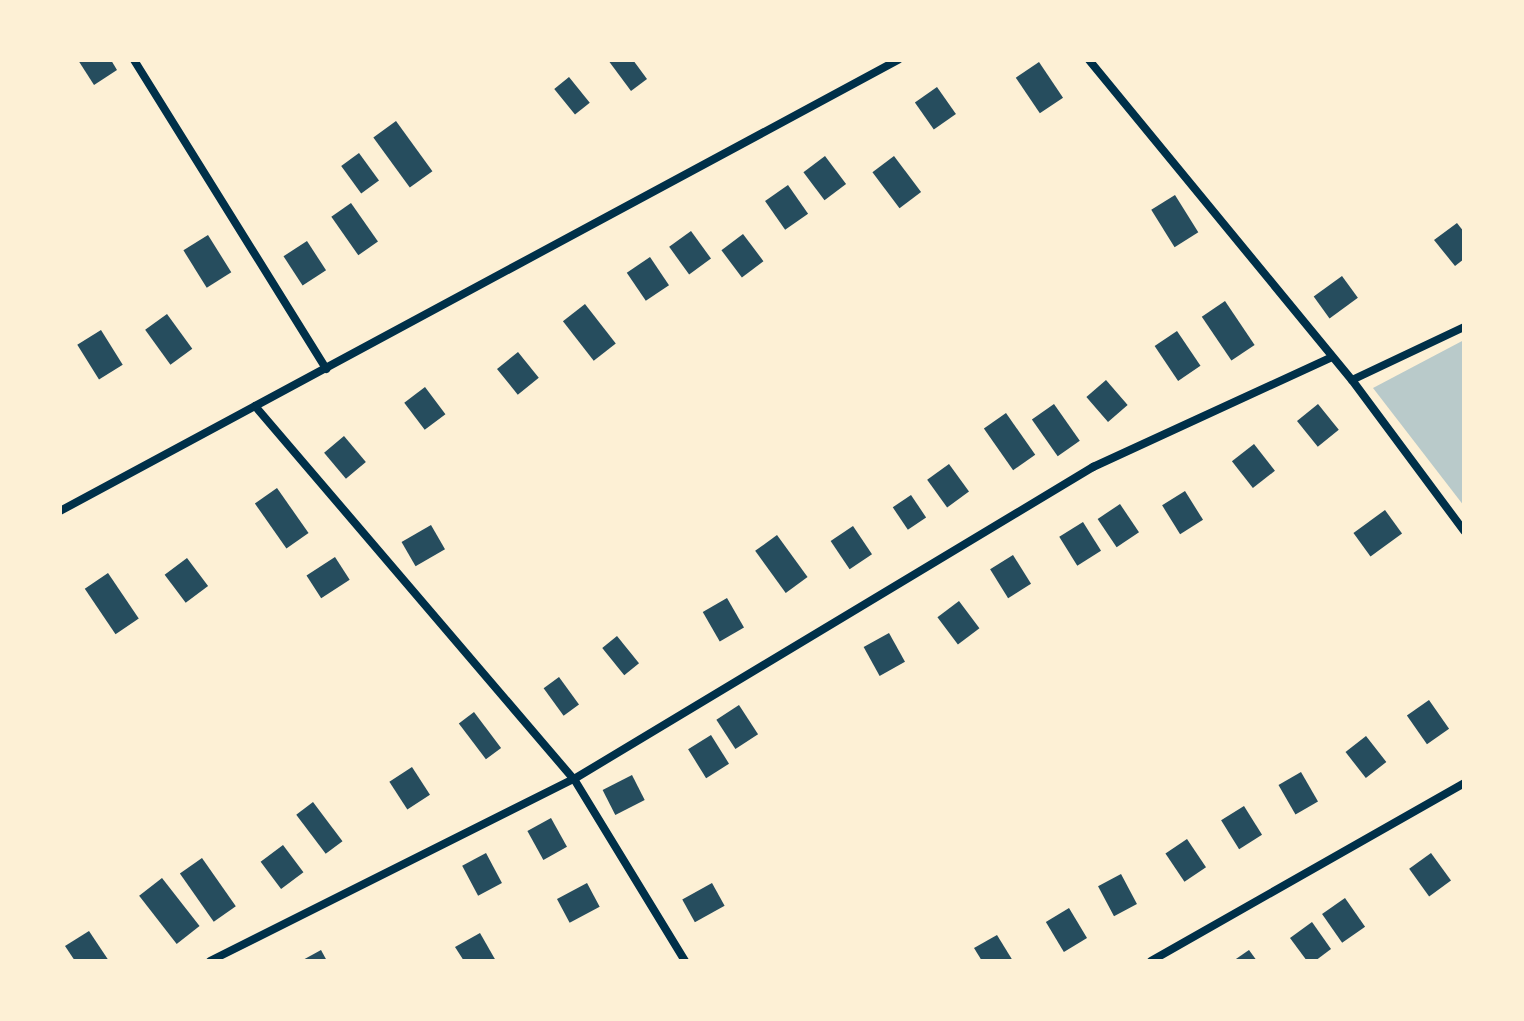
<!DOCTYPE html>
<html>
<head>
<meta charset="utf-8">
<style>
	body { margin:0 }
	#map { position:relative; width:1524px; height:1021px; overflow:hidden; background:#fdf0d5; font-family:"Golos Text",sans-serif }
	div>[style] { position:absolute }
	.green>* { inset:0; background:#b9caca }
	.building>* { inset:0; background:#264d5e; transform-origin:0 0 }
	.minor>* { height:8px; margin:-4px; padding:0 4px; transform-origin:4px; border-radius:4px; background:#003049 }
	span { translate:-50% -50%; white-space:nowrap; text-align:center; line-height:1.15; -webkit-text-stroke:8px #fdf0d5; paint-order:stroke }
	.frame { position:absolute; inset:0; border:62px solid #fdf0d5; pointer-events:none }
</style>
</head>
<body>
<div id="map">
	<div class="green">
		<div style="clip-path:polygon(1464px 340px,1464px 506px,1373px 388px)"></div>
	</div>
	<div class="building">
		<div style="clip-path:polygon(78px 60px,111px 60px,117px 70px,94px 85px)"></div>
		<div style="clip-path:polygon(608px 60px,633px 60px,647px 79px,631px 91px)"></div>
		<div style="left:1039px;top:62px;width:43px;height:28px;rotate:56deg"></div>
		<div style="left:569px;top:77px;width:33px;height:19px;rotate:51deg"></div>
		<div style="left:937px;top:87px;width:33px;height:27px;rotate:55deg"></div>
		<div style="left:396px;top:121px;width:62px;height:28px;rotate:54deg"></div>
		<div style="left:359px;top:153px;width:34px;height:22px;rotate:54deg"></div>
		<div style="left:825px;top:156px;width:35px;height:27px;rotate:53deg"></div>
		<div style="left:894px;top:156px;width:45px;height:27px;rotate:53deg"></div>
		<div style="left:788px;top:185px;width:35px;height:28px;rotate:55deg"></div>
		<div style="left:1175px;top:195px;width:44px;height:28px;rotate:58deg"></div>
		<div style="left:351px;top:203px;width:47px;height:24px;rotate:55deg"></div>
		<div style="clip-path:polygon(1457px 223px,1464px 232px,1464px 259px,1455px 266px,1434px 240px)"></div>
		<div style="left:691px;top:231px;width:34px;height:27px;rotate:54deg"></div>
		<div style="left:743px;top:234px;width:34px;height:27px;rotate:53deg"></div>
		<div style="left:208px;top:235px;width:44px;height:29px;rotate:58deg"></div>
		<div style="left:307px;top:241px;width:35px;height:28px;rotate:57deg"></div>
		<div style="left:650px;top:257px;width:34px;height:28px;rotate:56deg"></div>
		<div style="left:1342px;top:276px;width:27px;height:35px;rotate:54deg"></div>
		<div style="left:1225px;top:301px;width:53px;height:28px;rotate:56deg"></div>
		<div style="left:585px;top:304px;width:50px;height:28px;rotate:52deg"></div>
		<div style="left:167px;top:314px;width:43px;height:27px;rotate:54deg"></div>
		<div style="left:101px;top:330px;width:41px;height:28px;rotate:58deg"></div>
		<div style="left:1177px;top:331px;width:42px;height:27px;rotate:56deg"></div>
		<div style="left:518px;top:352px;width:33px;height:27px;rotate:51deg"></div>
		<div style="left:1106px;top:380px;width:33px;height:26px;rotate:49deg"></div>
		<div style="left:425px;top:387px;width:34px;height:26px;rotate:53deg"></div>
		<div style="left:1054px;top:404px;width:45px;height:27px;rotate:55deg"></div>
		<div style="left:1318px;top:404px;width:33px;height:27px;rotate:51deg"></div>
		<div style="left:1006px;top:413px;width:51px;height:27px;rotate:55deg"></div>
		<div style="left:344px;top:436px;width:34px;height:26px;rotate:50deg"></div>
		<div style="left:1254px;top:444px;width:34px;height:28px;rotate:52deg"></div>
		<div style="left:949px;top:464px;width:34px;height:27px;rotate:54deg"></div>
		<div style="left:277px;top:488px;width:55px;height:27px;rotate:55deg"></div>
		<div style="left:1185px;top:491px;width:34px;height:27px;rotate:58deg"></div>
		<div style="left:911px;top:495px;width:27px;height:22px;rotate:56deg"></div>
		<div style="left:1120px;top:504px;width:34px;height:27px;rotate:56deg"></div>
		<div style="left:1385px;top:510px;width:29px;height:39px;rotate:54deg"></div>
		<div style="left:1083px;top:522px;width:34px;height:28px;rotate:58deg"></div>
		<div style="left:431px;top:525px;width:28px;height:34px;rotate:60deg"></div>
		<div style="left:853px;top:526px;width:34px;height:27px;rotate:56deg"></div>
		<div style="left:777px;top:535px;width:52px;height:27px;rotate:54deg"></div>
		<div style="left:1013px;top:555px;width:34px;height:27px;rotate:58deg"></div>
		<div style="left:335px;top:557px;width:27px;height:34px;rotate:57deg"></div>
		<div style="left:187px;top:558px;width:35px;height:28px;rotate:53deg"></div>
		<div style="left:108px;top:573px;width:55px;height:28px;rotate:56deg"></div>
		<div style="left:727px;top:598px;width:34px;height:28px;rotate:60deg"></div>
		<div style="left:959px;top:601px;width:34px;height:27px;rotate:53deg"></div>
		<div style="left:889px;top:633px;width:33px;height:29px;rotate:61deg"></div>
		<div style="left:617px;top:636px;width:35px;height:19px;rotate:51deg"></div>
		<div style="left:559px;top:677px;width:34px;height:19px;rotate:54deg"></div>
		<div style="left:1429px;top:700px;width:35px;height:27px;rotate:55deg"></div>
		<div style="left:739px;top:705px;width:35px;height:27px;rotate:57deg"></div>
		<div style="left:474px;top:712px;width:45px;height:19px;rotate:53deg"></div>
		<div style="left:711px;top:735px;width:34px;height:27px;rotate:58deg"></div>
		<div style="left:1366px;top:736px;width:33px;height:26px;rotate:52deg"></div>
		<div style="left:412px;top:767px;width:33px;height:27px;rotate:57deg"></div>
		<div style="left:1301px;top:772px;width:34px;height:26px;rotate:60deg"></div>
		<div style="left:632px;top:775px;width:28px;height:33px;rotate:63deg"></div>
		<div style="left:313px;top:802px;width:49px;height:21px;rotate:53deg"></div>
		<div style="left:1244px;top:806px;width:34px;height:27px;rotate:58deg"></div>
		<div style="left:551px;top:818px;width:33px;height:27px;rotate:61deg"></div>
		<div style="left:1187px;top:839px;width:34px;height:26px;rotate:56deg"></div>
		<div style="left:283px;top:845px;width:34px;height:28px;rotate:53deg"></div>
		<div style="left:486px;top:853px;width:34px;height:27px;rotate:62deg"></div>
		<div style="left:1431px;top:853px;width:34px;height:27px;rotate:54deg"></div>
		<div style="left:202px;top:858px;width:59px;height:27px;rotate:55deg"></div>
		<div style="left:1121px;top:874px;width:34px;height:26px;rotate:62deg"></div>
		<div style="left:162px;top:878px;width:61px;height:29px;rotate:52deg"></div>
		<div style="left:587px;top:883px;width:27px;height:34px;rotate:62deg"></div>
		<div style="left:712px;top:883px;width:26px;height:34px;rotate:61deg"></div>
		<div style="left:1345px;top:898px;width:35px;height:28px;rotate:55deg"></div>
		<div style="left:1069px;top:908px;width:35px;height:27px;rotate:59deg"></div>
		<div style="clip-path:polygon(1312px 922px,1331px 949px,1315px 961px,1307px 961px,1290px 938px)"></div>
		<div style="clip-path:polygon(89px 931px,109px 961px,75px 961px,65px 946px)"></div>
		<div style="clip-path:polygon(480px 933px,496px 961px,464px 961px,455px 947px)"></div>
		<div style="clip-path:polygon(997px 935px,1013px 961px,982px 961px,974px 948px)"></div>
		<div style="clip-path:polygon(321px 950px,327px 961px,301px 961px)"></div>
		<div style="clip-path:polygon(1249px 950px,1257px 961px,1233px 961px)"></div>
	</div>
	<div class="minor">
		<div style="left:134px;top:60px;width:364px;rotate:58.1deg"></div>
		<div style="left:1089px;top:60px;width:414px;rotate:50.6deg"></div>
		<div style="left:1352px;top:380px;width:188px;rotate:53.4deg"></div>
		<div style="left:1352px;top:380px;width:124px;rotate:-25.3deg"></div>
		<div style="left:255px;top:406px;width:491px;rotate:49.5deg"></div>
		<div style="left:574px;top:779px;width:213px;rotate:58.6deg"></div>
		<div style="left:60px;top:511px;width:952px;rotate:-28.29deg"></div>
		<div style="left:210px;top:961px;width:407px;rotate:-26.6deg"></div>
		<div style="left:574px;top:779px;width:606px;rotate:-31.01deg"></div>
		<div style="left:1093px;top:467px;width:263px;rotate:-24.7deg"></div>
		<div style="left:1151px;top:961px;width:360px;rotate:-29.6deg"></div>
	</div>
	<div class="frame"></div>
</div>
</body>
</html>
